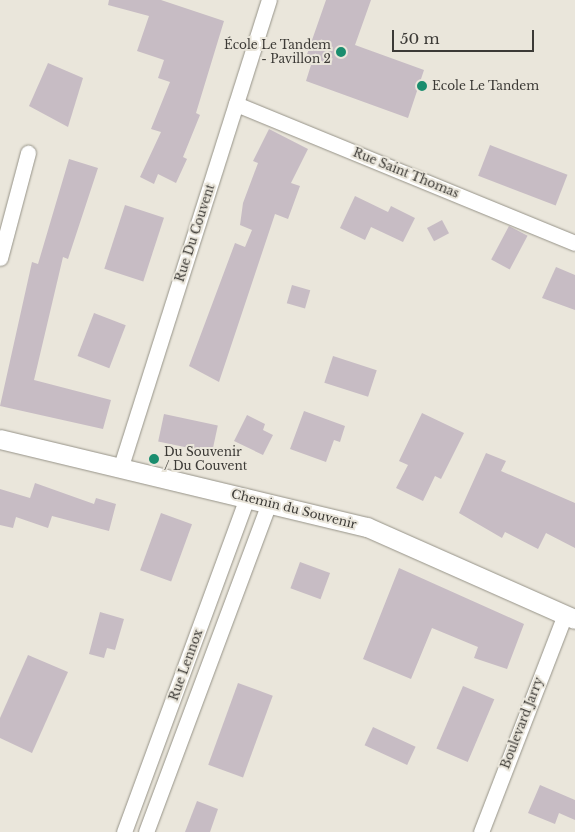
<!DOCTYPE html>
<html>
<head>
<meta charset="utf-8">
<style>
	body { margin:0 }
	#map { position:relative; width:575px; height:832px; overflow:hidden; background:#eae6db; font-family:"Libre Baskerville",serif }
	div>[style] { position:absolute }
	.building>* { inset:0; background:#c7bcc4; transform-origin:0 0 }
	.roads { filter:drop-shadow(0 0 1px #969388) drop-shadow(0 0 1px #969388) }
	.minor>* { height:15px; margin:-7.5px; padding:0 7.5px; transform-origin:7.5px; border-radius:7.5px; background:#fff }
	.tertiary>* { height:19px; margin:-9.5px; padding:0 9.5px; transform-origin:9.5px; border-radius:9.5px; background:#fff }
	.dots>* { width:14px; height:14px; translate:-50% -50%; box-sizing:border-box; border:2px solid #eae6db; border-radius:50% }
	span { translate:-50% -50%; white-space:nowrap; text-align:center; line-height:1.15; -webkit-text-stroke:4px #eae6db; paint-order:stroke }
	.poi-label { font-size:12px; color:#3c3a36 }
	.right { translate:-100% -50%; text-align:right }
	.left { translate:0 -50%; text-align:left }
	.street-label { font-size:12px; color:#3c3a36 }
	.scale { position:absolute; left:392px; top:30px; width:142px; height:22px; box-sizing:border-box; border:2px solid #3c3a36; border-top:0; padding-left:6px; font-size:15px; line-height:18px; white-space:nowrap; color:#3c3a36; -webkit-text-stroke:4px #eae6db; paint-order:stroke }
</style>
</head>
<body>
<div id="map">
	<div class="building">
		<div style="clip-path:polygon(109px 0,161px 0,224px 21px,196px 113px,200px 115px,183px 157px,187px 159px,176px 183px,158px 174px,154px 184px,140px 177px,161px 132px,151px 129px,170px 82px,158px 78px,164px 60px,137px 51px,149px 16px,108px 5px)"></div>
		<div style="clip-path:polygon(326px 0,371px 0,355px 45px,424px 70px,408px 118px,306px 81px,311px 65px,304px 63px)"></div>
		<div style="clip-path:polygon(48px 63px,83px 78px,68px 127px,29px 106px)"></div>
		<div style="clip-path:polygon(269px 129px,308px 149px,291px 183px,300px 186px,288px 219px,275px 214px,219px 382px,189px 366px,235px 243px,245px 247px,252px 230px,240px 225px,243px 203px,258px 163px,253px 161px)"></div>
		<div style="left:490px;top:145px;width:83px;height:33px;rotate:21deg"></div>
		<div style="clip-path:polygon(69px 159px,98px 168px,68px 259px,63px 257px,34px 380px,111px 400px,103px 429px,0 406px,32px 262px,38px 264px)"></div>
		<div style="clip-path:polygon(355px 196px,388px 212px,391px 206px,415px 218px,403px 242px,371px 227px,365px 240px,340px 228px)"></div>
		<div style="left:125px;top:205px;width:41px;height:67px;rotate:18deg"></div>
		<div style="left:442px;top:220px;width:15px;height:17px;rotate:62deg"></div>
		<div style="left:509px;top:226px;width:21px;height:38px;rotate:28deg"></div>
		<div style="clip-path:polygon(556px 267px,575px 275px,575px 310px,542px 298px)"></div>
		<div style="left:292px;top:285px;width:19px;height:19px;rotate:16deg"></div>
		<div style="left:94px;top:313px;width:34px;height:46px;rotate:21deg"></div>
		<div style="left:333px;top:356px;width:46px;height:28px;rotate:18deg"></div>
		<div style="clip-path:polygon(304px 411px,345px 426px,340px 442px,334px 440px,326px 462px,290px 449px)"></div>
		<div style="clip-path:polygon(422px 413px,464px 433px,441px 479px,435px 476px,423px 501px,396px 488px,408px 465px,399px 461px)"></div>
		<div style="left:164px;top:414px;width:55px;height:28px;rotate:12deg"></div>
		<div style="clip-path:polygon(247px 415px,265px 424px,263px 430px,273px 435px,263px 455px,234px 441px)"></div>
		<div style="clip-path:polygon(486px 453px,506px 461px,501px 471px,575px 503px,575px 548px,546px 533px,538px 549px,505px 532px,502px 538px,459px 513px)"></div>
		<div style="clip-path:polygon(35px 483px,94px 504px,96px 498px,116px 504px,109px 531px,52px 516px,48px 528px,16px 517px,13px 528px,0 525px,0 489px,30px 498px)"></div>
		<div style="left:161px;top:513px;width:33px;height:61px;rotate:20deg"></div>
		<div style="left:300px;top:562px;width:32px;height:28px;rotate:20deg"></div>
		<div style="clip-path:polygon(399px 568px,524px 624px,507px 669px,474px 658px,478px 647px,432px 628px,411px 679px,363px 659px)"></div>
		<div style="clip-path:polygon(100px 612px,124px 619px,115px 650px,107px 648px,104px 658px,89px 654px)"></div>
		<div style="clip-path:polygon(28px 655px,68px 672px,32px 753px,0 738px,0 718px)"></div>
		<div style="left:238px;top:683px;width:37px;height:87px;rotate:20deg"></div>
		<div style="left:463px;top:686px;width:34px;height:68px;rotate:23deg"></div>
		<div style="left:373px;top:727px;width:47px;height:20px;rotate:25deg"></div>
		<div style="clip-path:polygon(540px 785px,575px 800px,575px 820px,559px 813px,555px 824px,528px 813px)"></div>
		<div style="clip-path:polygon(197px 801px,218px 809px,210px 832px,185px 832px)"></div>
	</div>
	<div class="roads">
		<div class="minor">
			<div style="left:236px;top:104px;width:366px;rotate:22.3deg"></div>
			<div style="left:0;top:258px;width:109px;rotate:-75.1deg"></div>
			<div style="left:121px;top:466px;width:489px;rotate:-72.4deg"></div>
			<div style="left:124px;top:832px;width:357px;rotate:-69.8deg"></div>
			<div style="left:146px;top:832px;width:351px;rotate:-69.5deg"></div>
			<div style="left:481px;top:832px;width:234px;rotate:-68.9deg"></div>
		</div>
		<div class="tertiary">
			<div style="left:0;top:439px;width:377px;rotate:13.5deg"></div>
			<div style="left:367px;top:527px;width:227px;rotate:23.9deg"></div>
		</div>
	</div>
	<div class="dots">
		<div style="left:341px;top:52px;background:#1a8d6e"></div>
		<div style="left:422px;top:86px;background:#1a8d6e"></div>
		<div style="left:154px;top:459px;background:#1a8d6e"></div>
	</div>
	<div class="poi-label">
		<span class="right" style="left:331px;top:52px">École Le Tandem<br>- Pavillon 2</span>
		<span class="left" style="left:432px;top:86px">Ecole Le Tandem</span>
		<span class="left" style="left:164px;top:459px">Du Souvenir<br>/ Du Couvent</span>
	</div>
	<div class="street-label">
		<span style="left:406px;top:173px;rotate:22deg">Rue Saint Thomas</span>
		<span style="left:195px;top:233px;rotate:-72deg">Rue Du Couvent</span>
		<span style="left:294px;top:509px;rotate:14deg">Chemin du Souvenir</span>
		<span style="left:186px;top:665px;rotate:-70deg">Rue Lennox</span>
		<span style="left:522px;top:723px;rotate:-69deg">Boulevard Jarry</span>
	</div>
	<div class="scale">50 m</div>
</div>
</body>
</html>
